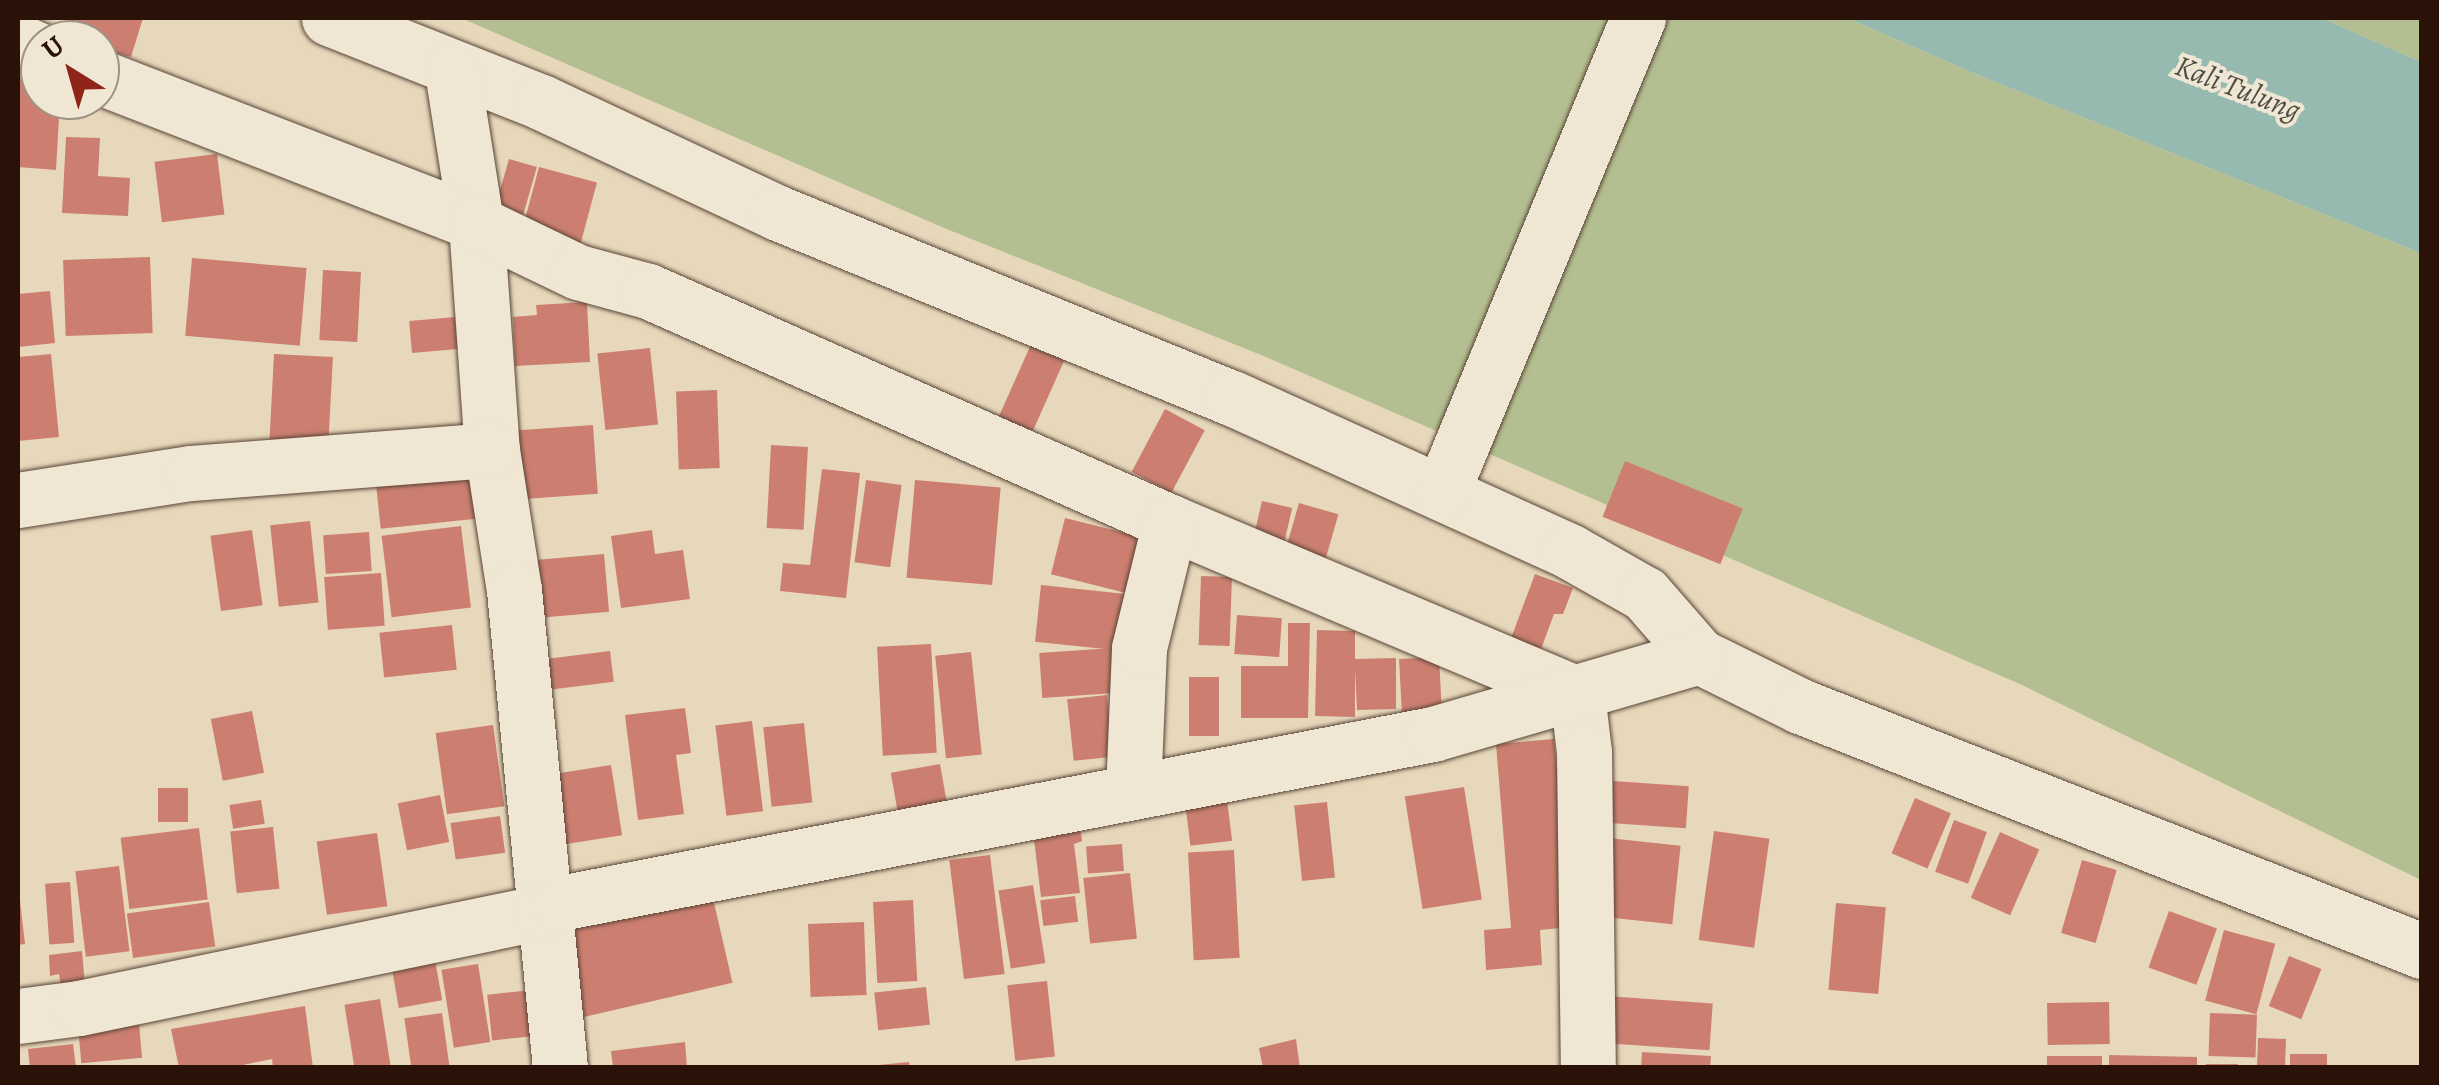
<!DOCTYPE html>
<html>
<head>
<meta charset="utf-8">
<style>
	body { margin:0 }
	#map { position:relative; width:2439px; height:1085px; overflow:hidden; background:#e7d8bb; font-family:Alegreya,serif }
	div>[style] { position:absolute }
	.green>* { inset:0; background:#b4bf91 }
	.water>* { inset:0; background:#97bab0 }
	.building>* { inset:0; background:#cc7f70; transform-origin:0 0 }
	.roads { filter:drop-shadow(0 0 2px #594436) drop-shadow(0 0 2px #594436) }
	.minor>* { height:55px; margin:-27.5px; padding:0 27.5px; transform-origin:27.5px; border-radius:27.5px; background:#efe6d3 }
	span { translate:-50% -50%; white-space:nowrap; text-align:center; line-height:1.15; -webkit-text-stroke:8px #efe6d3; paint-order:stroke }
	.water-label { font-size:30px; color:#504d43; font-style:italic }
	.frame { position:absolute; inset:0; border:20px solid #2a1209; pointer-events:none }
	.north { position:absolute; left:20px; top:20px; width:100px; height:100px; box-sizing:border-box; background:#efe6d3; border:2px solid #a09182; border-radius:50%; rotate:323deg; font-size:28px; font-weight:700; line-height:40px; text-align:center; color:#2a1209 }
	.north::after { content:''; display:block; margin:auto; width:35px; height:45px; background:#8f2418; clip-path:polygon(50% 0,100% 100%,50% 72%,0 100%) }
</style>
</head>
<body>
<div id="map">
	<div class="green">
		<div style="clip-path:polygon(461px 18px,1847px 18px,1978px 75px,2421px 253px,2421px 880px,2022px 685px,1266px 357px,944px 228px)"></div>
		<div style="clip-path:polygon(2322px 18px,2421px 18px,2421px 62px)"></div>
	</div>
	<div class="water">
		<div style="clip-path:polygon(1847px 18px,2322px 18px,2421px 62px,2421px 253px,1978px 75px)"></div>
	</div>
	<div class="building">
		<div style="clip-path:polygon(71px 18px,143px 18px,131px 57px,100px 49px,100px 40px,65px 39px)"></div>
		<div style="clip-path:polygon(18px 77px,40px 78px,40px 100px,60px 100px,56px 170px,18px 167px)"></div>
		<div style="clip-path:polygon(66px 137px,100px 138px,98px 176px,130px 178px,128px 216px,62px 213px)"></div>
		<div style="left:217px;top:154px;width:61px;height:63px;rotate:83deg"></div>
		<div style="left:509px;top:159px;width:29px;height:59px;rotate:16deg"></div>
		<div style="left:539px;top:167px;width:60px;height:77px;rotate:15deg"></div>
		<div style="left:150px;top:257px;width:76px;height:87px;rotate:88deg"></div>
		<div style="left:192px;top:258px;width:115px;height:78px;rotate:5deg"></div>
		<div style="left:323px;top:270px;width:38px;height:70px;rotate:3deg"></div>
		<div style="clip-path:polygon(50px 291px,55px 343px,18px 347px,18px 294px)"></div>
		<div style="clip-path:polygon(587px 302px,590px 362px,515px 366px,513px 317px,537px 315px,536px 305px)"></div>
		<div style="left:455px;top:317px;width:32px;height:46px;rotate:85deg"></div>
		<div style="left:1032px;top:342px;width:37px;height:92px;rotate:24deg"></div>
		<div style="left:650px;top:348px;width:77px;height:53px;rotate:84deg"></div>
		<div style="clip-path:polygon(51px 354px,59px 437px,18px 441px,18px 357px)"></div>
		<div style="left:274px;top:354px;width:59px;height:85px;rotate:3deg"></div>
		<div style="left:717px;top:390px;width:78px;height:41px;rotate:88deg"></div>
		<div style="left:1165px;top:409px;width:45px;height:71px;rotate:28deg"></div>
		<div style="left:593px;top:425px;width:69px;height:87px;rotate:86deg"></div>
		<div style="left:771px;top:445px;width:37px;height:83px;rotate:3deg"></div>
		<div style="left:470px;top:460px;width:59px;height:96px;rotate:84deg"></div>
		<div style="left:1625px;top:461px;width:127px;height:60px;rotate:22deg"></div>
		<div style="clip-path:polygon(822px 469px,860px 473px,846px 598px,780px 591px,783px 563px,810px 565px)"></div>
		<div style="left:866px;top:480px;width:36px;height:83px;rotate:8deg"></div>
		<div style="left:915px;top:480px;width:86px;height:98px;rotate:5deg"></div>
		<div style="left:1262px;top:501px;width:31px;height:42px;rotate:13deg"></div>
		<div style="left:1299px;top:503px;width:41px;height:60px;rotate:16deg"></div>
		<div style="left:1065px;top:518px;width:93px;height:58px;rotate:14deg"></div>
		<div style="left:310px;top:521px;width:82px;height:40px;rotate:84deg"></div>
		<div style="left:461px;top:526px;width:82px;height:80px;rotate:83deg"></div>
		<div style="left:252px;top:530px;width:76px;height:42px;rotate:82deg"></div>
		<div style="clip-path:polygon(652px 530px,655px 554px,683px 550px,690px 599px,621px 608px,611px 536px)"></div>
		<div style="left:369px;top:532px;width:39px;height:46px;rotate:86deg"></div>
		<div style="left:604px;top:554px;width:58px;height:72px;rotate:85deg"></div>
		<div style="left:381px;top:573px;width:53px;height:57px;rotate:86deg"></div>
		<div style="clip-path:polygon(1535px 574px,1573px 588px,1563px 614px,1554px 614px,1534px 668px,1504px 657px)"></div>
		<div style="left:1201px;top:576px;width:31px;height:69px;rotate:2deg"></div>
		<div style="left:1041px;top:585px;width:85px;height:57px;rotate:6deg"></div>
		<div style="left:1237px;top:615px;width:45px;height:39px;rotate:4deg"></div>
		<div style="clip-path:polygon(1288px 623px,1310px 623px,1308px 718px,1241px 718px,1241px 666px,1288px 666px)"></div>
		<div style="left:452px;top:625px;width:45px;height:73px;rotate:84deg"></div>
		<div style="clip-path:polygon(1317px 630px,1355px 631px,1355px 659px,1396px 658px,1396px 709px,1357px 710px,1355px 668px,1355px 717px,1315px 716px)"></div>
		<div style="left:931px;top:644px;width:109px;height:54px;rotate:87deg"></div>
		<div style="left:1126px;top:647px;width:45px;height:87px;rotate:86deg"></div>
		<div style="left:610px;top:651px;width:31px;height:77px;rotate:83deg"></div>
		<div style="left:971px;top:652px;width:103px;height:36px;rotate:84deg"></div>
		<div style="left:1439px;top:657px;width:53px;height:40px;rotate:87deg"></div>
		<div style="left:1189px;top:677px;width:30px;height:59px"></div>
		<div style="left:1107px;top:695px;width:62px;height:40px;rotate:84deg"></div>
		<div style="clip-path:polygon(685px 708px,691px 753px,676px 755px,684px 814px,638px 820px,625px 715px)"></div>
		<div style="left:252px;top:711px;width:63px;height:42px;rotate:79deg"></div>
		<div style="left:752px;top:721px;width:91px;height:37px;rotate:83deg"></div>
		<div style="left:804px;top:723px;width:80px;height:41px;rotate:84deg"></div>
		<div style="left:493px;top:725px;width:82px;height:58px;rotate:82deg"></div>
		<div style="clip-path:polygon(1554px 739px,1571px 927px,1540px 930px,1542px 965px,1486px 970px,1484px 930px,1511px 928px,1496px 744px)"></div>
		<div style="left:940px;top:764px;width:42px;height:50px;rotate:80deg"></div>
		<div style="left:611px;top:765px;width:71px;height:58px;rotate:81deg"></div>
		<div style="left:1613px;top:781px;width:76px;height:42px;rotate:4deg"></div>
		<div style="left:1464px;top:787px;width:114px;height:60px;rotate:81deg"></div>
		<div style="left:158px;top:788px;width:30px;height:34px"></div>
		<div style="left:1226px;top:791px;width:50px;height:42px;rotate:83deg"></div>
		<div style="left:440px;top:795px;width:48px;height:43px;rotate:79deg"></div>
		<div style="left:1915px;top:798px;width:39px;height:60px;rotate:23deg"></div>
		<div style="left:261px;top:800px;width:24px;height:32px;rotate:81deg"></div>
		<div style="left:1327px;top:802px;width:76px;height:33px;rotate:84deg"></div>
		<div style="left:500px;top:816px;width:37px;height:50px;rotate:82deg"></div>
		<div style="clip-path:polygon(1079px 817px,1082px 841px,1074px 844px,1080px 893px,1041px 897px,1032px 823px)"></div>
		<div style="left:1954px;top:820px;width:35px;height:55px;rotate:20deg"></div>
		<div style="left:273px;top:827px;width:62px;height:43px;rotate:84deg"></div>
		<div style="left:199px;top:828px;width:72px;height:79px;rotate:83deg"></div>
		<div style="left:1714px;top:831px;width:56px;height:110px;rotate:8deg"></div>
		<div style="left:2000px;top:832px;width:43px;height:72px;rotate:24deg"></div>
		<div style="left:377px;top:833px;width:74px;height:61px;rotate:82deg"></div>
		<div style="left:1608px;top:838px;width:73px;height:79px;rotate:6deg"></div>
		<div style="left:1122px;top:844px;width:27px;height:36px;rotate:86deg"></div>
		<div style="left:1234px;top:850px;width:108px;height:46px;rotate:87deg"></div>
		<div style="left:990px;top:855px;width:120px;height:41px;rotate:83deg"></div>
		<div style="left:2082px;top:860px;width:36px;height:76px;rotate:16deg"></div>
		<div style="left:119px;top:866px;width:86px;height:44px;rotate:83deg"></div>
		<div style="left:1130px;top:873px;width:66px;height:47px;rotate:84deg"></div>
		<div style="left:70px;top:882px;width:61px;height:25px;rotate:86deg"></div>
		<div style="left:1033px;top:885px;width:79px;height:35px;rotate:81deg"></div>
		<div style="left:712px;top:894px;width:91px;height:162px;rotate:77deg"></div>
		<div style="left:1075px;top:896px;width:26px;height:35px;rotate:83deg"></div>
		<div style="left:913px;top:900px;width:81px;height:40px;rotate:87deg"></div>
		<div style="clip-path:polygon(20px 901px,25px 944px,18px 945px,18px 902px)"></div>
		<div style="left:209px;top:902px;width:45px;height:83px;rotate:82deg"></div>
		<div style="left:1836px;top:903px;width:50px;height:87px;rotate:5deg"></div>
		<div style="left:2169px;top:911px;width:51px;height:60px;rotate:20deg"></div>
		<div style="left:864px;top:922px;width:73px;height:56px;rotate:88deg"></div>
		<div style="left:2224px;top:930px;width:53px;height:73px;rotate:15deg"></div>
		<div style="clip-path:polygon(82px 951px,85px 985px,61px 987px,59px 974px,50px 976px,49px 955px)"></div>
		<div style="left:434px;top:954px;width:47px;height:44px;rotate:80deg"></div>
		<div style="left:2289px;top:956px;width:35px;height:54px;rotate:22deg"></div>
		<div style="left:478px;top:964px;width:79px;height:37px;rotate:81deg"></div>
		<div style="left:1047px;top:981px;width:76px;height:40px;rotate:84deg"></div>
		<div style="left:926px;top:987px;width:38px;height:52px;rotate:84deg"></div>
		<div style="left:532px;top:990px;width:46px;height:45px;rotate:84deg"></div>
		<div style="left:1606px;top:996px;width:107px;height:47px;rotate:4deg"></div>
		<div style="left:380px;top:999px;width:70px;height:36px;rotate:81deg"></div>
		<div style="left:2109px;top:1002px;width:42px;height:62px;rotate:89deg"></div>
		<div style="clip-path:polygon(305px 1006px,313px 1068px,273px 1068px,272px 1059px,229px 1068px,179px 1068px,171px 1029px)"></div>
		<div style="left:442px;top:1013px;width:56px;height:38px;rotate:82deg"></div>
		<div style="left:2210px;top:1013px;width:47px;height:43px;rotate:2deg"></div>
		<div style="left:139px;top:1023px;width:35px;height:61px;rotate:85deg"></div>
		<div style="left:2258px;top:1038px;width:28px;height:30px;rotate:2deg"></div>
		<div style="clip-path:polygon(1296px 1039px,1300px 1068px,1263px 1068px,1259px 1048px)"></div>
		<div style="clip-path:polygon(685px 1042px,687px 1068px,613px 1068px,611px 1051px)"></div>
		<div style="clip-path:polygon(73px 1044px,76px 1068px,30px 1068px,28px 1049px)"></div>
		<div style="clip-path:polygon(1642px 1052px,1711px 1056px,1710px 1068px,1641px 1068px)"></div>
		<div style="left:2290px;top:1054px;width:37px;height:14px"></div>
		<div style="clip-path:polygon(2109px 1055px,2197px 1057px,2197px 1068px,2109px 1068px)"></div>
		<div style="left:2102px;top:1056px;width:12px;height:55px;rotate:90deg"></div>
		<div style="clip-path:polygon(909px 1062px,910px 1068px,878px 1068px,878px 1065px)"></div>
		<div style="left:2206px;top:1064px;width:32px;height:4px"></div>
	</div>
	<div class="roads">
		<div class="minor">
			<div style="left:329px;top:18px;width:228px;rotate:21.6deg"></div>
			<div style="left:541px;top:102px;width:262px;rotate:25.1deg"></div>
			<div style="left:778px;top:213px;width:490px;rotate:22.2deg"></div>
			<div style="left:1232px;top:398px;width:370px;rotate:24.4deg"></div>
			<div style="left:1569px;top:551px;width:87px;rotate:29.5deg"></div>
			<div style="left:1645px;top:594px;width:82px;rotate:48.9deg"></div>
			<div style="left:1699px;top:656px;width:113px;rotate:26.3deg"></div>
			<div style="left:1800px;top:706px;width:669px;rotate:21.5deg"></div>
			<div style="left:18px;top:41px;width:24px;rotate:24deg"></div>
			<div style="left:452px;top:71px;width:154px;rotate:81deg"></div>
			<div style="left:476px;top:223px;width:228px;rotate:86deg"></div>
			<div style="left:492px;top:450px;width:142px;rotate:81.1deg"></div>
			<div style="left:514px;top:590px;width:480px;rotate:84.5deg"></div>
			<div style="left:100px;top:77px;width:403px;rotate:21.2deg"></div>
			<div style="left:476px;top:223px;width:113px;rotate:25.7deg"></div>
			<div style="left:578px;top:272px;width:73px;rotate:15.2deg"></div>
			<div style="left:648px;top:291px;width:571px;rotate:23.87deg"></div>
			<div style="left:1170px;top:522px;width:442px;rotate:22.9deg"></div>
			<div style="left:1442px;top:492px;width:513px;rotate:-67.53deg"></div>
			<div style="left:18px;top:500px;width:175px;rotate:-8.9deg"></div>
			<div style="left:191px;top:473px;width:302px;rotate:-4.4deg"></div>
			<div style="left:1577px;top:694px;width:58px;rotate:83.1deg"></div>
			<div style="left:1584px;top:752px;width:316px;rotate:89.3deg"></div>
			<div style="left:1133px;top:792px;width:144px;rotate:-87.6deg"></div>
			<div style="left:1139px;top:648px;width:130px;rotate:-76.2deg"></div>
			<div style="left:18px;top:1016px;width:62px;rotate:-7.5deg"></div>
			<div style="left:79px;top:1008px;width:474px;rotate:-11.7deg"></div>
			<div style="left:543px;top:912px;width:19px;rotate:-28deg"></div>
			<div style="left:560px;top:903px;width:889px;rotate:-10.96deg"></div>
			<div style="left:1433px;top:734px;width:277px;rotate:-16.3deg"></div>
		</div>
	</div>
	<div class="water-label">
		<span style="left:2238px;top:88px;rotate:21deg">Kali Tulung</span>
	</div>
	<div class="frame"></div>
	<div class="north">U</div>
</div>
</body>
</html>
